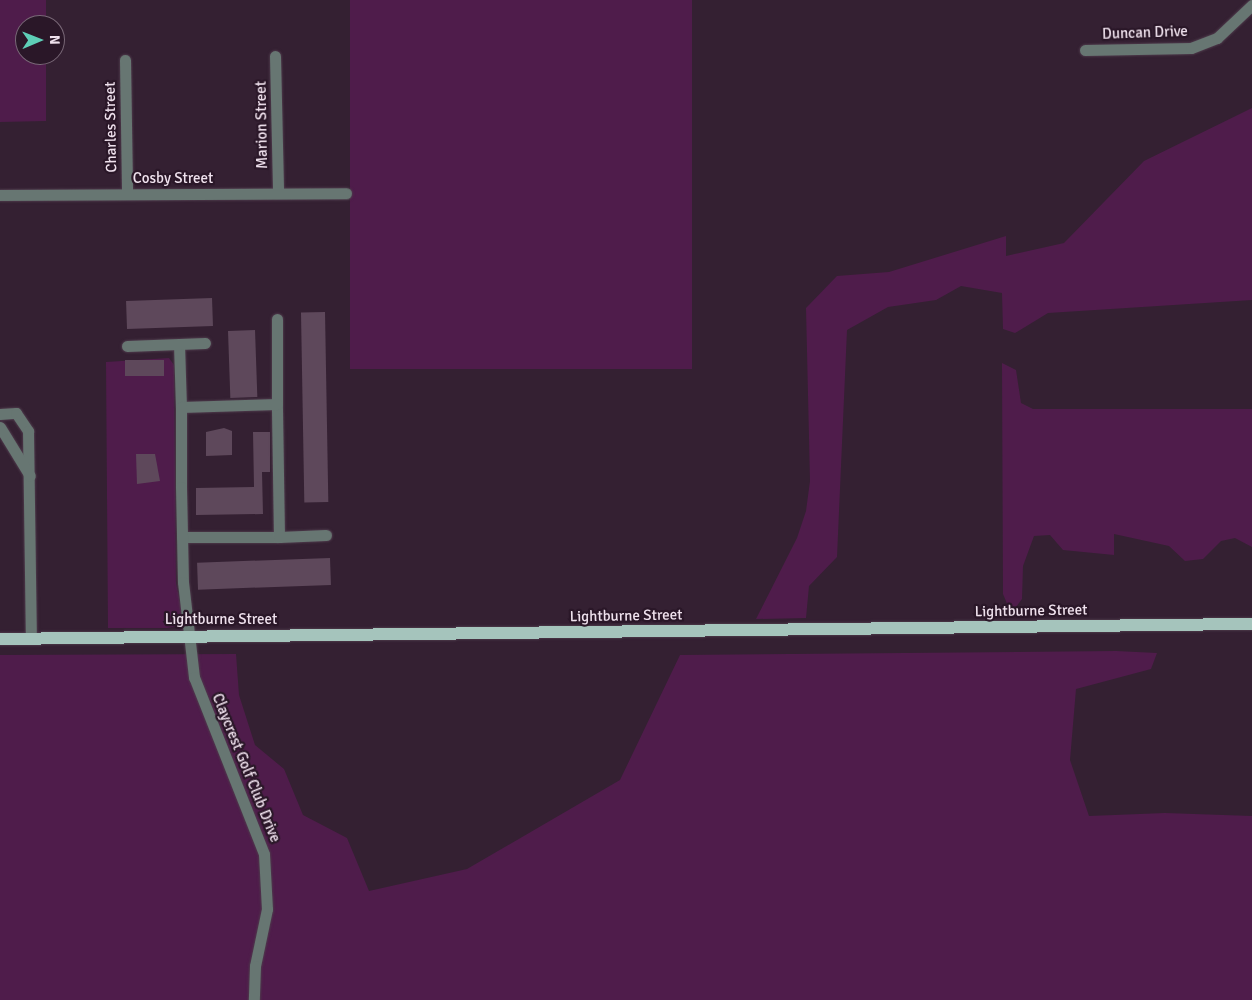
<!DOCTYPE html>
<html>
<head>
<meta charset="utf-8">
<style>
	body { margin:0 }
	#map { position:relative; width:1252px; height:1000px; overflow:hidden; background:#342032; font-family:Signika,sans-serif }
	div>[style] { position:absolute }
	.green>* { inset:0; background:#4f1c4b; transform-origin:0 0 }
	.building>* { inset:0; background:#5e485b; transform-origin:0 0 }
	.roads { filter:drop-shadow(0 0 1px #4e3b4c) drop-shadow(0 0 1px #4e3b4c) }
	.minor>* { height:11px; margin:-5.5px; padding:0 5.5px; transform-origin:5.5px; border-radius:5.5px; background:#677672 }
	.major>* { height:12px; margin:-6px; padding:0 6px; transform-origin:6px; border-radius:6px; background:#a5c4bc }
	span { translate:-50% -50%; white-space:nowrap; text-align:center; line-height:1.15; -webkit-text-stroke:4.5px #2a1728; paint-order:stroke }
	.street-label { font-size:15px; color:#efe1ed }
	.north { position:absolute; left:15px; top:15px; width:50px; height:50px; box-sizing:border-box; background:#2a1728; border:1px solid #796877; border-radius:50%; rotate:89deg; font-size:14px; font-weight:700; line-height:20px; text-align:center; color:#efe1ed }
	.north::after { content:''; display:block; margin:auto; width:18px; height:22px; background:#5eceb7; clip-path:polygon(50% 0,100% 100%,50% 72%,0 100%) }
</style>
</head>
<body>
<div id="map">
	<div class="green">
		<div style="clip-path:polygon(0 0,46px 0,46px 25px,25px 25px,25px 55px,46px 55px,46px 121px,0 122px)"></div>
		<div style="left:350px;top:0;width:342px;height:369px"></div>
		<div style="clip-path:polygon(1252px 108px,1252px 300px,1048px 313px,1015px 333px,1003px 329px,1002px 293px,961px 286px,936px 300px,888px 307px,847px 330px,837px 557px,809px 586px,806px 618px,756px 619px,797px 538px,806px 511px,810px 481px,806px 308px,837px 276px,889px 272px,1006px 236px,1006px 256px,1064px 243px,1144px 161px)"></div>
		<div style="clip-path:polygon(169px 358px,174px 365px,176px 583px,183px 617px,177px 626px,167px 628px,108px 628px,106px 362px)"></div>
		<div style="clip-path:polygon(1002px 363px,1016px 370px,1021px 403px,1033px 409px,1252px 409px,1252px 547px,1235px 538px,1221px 541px,1203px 559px,1185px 561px,1169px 546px,1114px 534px,1114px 555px,1063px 550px,1050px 535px,1034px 536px,1023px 566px,1022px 599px,1016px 607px,1008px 606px,1003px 594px)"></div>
		<div style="clip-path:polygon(1116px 651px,1157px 653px,1151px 669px,1076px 689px,1070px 760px,1089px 816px,1165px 813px,1252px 816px,1252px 1000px,0 1000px,0 655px,236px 654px,239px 695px,255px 745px,284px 769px,303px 815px,347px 838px,369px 891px,467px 869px,620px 780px,680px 655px)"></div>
	</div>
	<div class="building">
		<div style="left:212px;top:298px;width:28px;height:86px;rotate:88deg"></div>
		<div style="left:325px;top:312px;width:190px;height:24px;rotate:89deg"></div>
		<div style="left:255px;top:330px;width:67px;height:27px;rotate:88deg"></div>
		<div style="left:125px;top:360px;width:39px;height:16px"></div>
		<div style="clip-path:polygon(224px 428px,232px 431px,232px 455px,206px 456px,206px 432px)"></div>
		<div style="clip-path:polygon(253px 432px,270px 432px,270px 472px,262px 472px,263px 514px,196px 515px,196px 488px,254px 487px)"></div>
		<div style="clip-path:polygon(136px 454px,155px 454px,160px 481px,137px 484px)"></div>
		<div style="left:330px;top:558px;width:27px;height:133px;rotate:88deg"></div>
	</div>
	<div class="roads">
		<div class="minor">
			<div style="left:1085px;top:50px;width:106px;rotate:-1.1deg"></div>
			<div style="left:1191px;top:48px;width:28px;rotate:-21deg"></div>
			<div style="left:1217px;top:38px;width:48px;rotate:-43.3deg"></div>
			<div style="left:275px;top:56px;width:137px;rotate:88.7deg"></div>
			<div style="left:125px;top:60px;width:134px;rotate:89.1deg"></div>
			<div style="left:0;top:195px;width:346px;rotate:-0.3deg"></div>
			<div style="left:277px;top:319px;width:85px;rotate:90deg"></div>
			<div style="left:179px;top:344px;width:63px;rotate:88.2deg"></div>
			<div style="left:127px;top:346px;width:78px;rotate:-2.2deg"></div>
			<div style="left:0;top:414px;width:16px;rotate:-4deg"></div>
			<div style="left:16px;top:413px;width:22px;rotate:56deg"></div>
			<div style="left:28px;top:431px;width:208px;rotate:89.2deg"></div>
			<div style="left:0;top:427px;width:57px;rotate:58.5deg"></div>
			<div style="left:182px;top:537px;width:97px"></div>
			<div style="left:279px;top:537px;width:133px;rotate:-90.9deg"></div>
			<div style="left:277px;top:404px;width:96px;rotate:178.2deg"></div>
			<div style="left:181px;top:407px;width:80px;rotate:90deg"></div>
			<div style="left:181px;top:487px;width:95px;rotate:88.8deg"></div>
			<div style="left:183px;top:582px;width:96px;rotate:83.4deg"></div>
			<div style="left:194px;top:677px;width:190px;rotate:68.4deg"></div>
			<div style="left:264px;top:854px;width:55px;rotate:86.9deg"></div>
			<div style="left:267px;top:909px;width:58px;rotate:101.9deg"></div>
			<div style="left:255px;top:966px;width:34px;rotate:92deg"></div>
			<div style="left:279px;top:537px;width:47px;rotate:-2.4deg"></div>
		</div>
		<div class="major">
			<div style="left:0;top:639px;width:1252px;rotate:-0.69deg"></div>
		</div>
	</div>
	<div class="street-label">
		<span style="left:1145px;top:33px;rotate:-2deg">Duncan Drive</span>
		<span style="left:262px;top:125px;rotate:-91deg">Marion Street</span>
		<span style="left:111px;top:127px;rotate:-91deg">Charles Street</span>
		<span style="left:173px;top:179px">Cosby Street</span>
		<span style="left:1031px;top:611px;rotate:-1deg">Lightburne Street</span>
		<span style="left:626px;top:616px;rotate:-1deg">Lightburne Street</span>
		<span style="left:221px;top:620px">Lightburne Street</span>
		<span style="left:246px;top:768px;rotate:68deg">Claycrest Golf Club Drive</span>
	</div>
	<div class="north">N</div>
</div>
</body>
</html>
